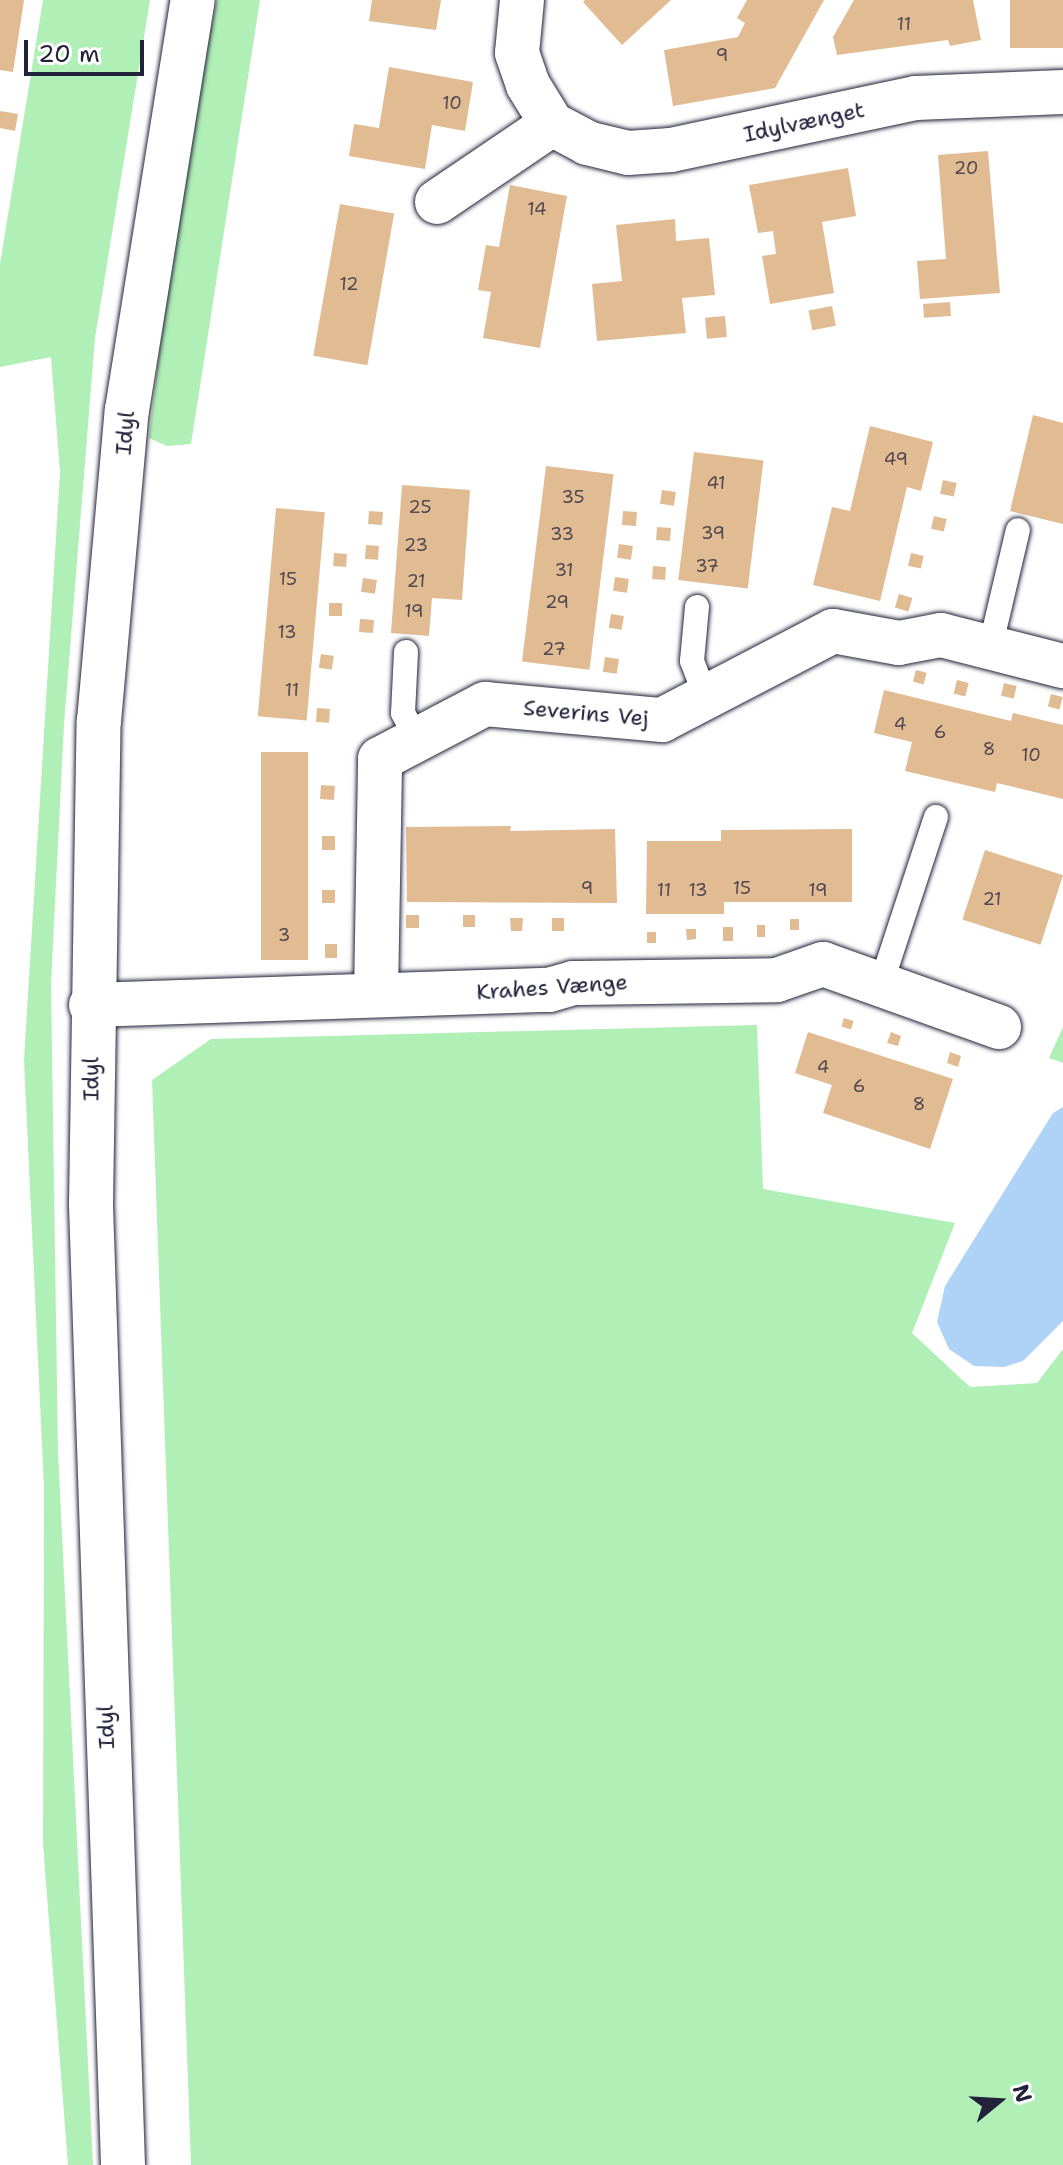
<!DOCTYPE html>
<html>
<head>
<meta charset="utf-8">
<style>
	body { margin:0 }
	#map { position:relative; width:1063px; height:2165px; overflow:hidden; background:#fff; font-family:"Shantell Sans",sans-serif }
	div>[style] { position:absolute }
	.green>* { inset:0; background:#b0efb6 }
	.water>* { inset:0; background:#afd2f7 }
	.building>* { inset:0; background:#e1bb92; transform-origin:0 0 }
	.roads { filter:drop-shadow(0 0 2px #22223b) drop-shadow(0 0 2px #22223b) }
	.service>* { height:24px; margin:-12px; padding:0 12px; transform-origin:12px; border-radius:12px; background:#fff }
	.minor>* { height:44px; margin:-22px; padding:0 22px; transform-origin:22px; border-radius:22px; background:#fff }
	.tertiary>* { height:44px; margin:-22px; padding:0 22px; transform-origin:22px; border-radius:22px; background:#fff }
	span { translate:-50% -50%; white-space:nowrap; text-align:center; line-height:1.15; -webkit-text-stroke:6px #fff; paint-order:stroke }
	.number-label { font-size:18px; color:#524851 }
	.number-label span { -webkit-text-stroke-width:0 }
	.street-label { font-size:22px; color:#22223b }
	.north { position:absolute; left:959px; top:2061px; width:80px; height:80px; -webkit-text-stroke:6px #fff; paint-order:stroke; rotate:72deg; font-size:22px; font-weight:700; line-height:32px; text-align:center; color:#22223b }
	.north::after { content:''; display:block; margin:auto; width:28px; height:36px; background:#22223b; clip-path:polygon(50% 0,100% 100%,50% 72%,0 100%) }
	.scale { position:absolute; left:24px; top:40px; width:120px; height:36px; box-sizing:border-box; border:4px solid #22223b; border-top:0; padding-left:10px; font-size:24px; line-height:28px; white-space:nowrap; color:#22223b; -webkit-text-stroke:6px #fff; paint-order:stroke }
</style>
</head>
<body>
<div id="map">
	<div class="green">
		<div style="clip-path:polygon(43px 0,150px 0,95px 338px,64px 724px,51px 984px,58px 1452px,93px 2165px,68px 2165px,43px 1844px,44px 1488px,24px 1060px,60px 472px,51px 357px,0 367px,0 264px)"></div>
		<div style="clip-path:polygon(217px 0,260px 0,191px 444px,167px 446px,149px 438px,182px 167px)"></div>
		<div style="clip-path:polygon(757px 1025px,763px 1189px,955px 1223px,912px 1333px,970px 1387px,1037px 1383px,1063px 1349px,1063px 2165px,191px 2165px,152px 1080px,211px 1039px)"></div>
		<div style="clip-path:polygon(1063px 1027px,1063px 1063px,1049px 1058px)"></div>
	</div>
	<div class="water">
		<div style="clip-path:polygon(1063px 1107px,1063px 1321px,1023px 1361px,1004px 1367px,974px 1366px,949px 1349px,937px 1322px,945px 1286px,1053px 1113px)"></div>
	</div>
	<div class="building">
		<div style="clip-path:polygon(0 0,24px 0,13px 72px,0 70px)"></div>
		<div style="clip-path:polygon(372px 0,441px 0,436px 30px,369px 21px)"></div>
		<div style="clip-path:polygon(671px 0,622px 45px,583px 2px,585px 0)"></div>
		<div style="clip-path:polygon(747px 0,824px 0,775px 88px,673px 106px,664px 50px,738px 37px,745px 23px,737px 18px)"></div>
		<div style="clip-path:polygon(854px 0,973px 0,981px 40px,950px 46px,948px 40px,837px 55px,833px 37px)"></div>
		<div style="left:1010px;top:0;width:53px;height:48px"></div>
		<div style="clip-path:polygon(389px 67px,473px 82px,465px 131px,432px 125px,425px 169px,349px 156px,354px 124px,379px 128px)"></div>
		<div style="clip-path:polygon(0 111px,18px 114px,15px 131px,0 128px)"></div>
		<div style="clip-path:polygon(988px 151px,1000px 293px,920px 299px,917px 261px,946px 259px,938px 155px)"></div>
		<div style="clip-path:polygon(848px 168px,856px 216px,822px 222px,834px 293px,770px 304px,762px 256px,776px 254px,773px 231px,758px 233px,749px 185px)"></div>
		<div style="clip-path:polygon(510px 185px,567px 196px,540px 348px,483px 338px,491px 292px,478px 290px,486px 245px,499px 247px)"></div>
		<div style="left:340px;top:204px;width:55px;height:154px;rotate:10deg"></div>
		<div style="clip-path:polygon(675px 219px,676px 241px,709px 238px,715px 295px,682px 298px,686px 333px,597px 341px,592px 284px,622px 281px,616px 225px)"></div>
		<div style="left:950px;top:302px;width:14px;height:27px;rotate:86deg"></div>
		<div style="left:832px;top:306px;width:20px;height:24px;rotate:79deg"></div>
		<div style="left:725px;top:316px;width:21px;height:20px;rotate:85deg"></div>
		<div style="clip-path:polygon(1033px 415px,1063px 423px,1063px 524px,1010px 511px)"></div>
		<div style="clip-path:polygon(870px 426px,933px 442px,921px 491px,907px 487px,880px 601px,813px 585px,832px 507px,850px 511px)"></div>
		<div style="left:694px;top:452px;width:70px;height:129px;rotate:7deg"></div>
		<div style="left:546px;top:466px;width:68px;height:197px;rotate:7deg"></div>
		<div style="left:943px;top:480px;width:14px;height:14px;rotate:12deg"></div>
		<div style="clip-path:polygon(402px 485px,470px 490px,462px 600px,432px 598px,429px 636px,391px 633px)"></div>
		<div style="left:662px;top:490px;width:14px;height:14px;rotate:8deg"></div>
		<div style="left:276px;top:508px;width:49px;height:209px;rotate:5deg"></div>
		<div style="left:369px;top:511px;width:14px;height:13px;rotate:4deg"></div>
		<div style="left:623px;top:511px;width:14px;height:14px;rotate:4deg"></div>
		<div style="left:934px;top:516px;width:13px;height:13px;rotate:13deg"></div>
		<div style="left:657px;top:527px;width:14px;height:13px;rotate:4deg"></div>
		<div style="left:619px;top:544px;width:14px;height:14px;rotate:8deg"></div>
		<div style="left:366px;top:545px;width:13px;height:14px;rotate:4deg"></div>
		<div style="left:334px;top:553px;width:13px;height:13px;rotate:4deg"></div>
		<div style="left:911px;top:553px;width:13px;height:13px;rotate:13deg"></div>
		<div style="left:653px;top:566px;width:13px;height:13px;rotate:4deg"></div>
		<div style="left:615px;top:577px;width:14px;height:14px;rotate:8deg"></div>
		<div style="left:363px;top:578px;width:14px;height:14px;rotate:8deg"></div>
		<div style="left:899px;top:594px;width:14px;height:14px;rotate:17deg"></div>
		<div style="left:329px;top:603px;width:13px;height:13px"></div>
		<div style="left:611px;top:614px;width:13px;height:14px;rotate:9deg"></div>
		<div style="left:360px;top:619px;width:14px;height:13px;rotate:4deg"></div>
		<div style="left:321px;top:654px;width:13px;height:14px;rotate:9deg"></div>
		<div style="left:605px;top:657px;width:14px;height:15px;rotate:8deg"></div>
		<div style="left:916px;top:670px;width:11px;height:12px;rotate:15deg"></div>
		<div style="left:957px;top:680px;width:12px;height:14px;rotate:14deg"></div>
		<div style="left:1004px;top:683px;width:13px;height:13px;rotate:13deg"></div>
		<div style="clip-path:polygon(884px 690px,1011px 721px,1013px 713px,1063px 725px,1063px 799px,997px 783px,995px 792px,905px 771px,912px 742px,874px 733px)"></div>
		<div style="left:1051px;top:694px;width:12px;height:13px;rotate:14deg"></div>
		<div style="left:317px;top:708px;width:13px;height:14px;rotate:4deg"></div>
		<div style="left:261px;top:752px;width:47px;height:208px"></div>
		<div style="left:321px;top:785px;width:14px;height:14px;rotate:4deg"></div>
		<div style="clip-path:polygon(511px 826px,510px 831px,615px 829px,617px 903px,407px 902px,406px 827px)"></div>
		<div style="clip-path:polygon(852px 829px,852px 902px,724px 902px,724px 914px,646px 914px,647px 841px,721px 841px,721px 830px)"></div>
		<div style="left:322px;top:836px;width:13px;height:14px"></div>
		<div style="left:985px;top:850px;width:82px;height:73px;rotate:18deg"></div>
		<div style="left:322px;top:890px;width:13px;height:13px"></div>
		<div style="left:406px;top:915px;width:13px;height:13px"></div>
		<div style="left:463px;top:915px;width:12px;height:12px"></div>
		<div style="clip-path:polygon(510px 918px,523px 918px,522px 931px,511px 931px)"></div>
		<div style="left:552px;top:918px;width:12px;height:13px"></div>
		<div style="left:790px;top:919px;width:9px;height:11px"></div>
		<div style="left:757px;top:925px;width:8px;height:12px"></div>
		<div style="left:723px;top:927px;width:10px;height:14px"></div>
		<div style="clip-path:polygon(686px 929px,696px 929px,696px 939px,687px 940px)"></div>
		<div style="left:647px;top:932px;width:9px;height:11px"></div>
		<div style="left:325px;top:944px;width:12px;height:14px"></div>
		<div style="left:844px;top:1018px;width:10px;height:9px;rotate:17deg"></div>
		<div style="clip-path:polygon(808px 1032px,953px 1079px,930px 1149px,823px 1113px,832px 1085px,795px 1073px)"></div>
		<div style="clip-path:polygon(891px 1032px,901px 1036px,898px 1046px,887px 1043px)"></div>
		<div style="clip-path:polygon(950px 1052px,961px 1056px,958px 1067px,947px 1063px)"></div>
	</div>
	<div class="roads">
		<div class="service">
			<div style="left:697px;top:607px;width:54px;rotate:95.3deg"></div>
			<div style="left:692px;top:661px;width:42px;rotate:69deg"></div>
			<div style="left:990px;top:648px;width:121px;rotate:-76.7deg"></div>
			<div style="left:406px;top:652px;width:61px;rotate:92.8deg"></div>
			<div style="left:403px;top:713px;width:30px;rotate:62deg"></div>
			<div style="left:881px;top:984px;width:176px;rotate:-71.8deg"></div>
		</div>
		<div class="minor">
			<div style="left:522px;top:0;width:53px;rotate:95.4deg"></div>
			<div style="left:517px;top:53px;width:34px;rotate:71deg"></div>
			<div style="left:528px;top:85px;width:46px;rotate:58.4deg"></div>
			<div style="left:552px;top:124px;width:40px;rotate:28deg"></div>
			<div style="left:587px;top:143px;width:42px;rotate:13.7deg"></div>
			<div style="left:628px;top:153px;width:43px;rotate:-4deg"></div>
			<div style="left:671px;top:150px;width:250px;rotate:-12deg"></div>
			<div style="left:916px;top:98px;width:147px;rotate:-2.3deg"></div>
			<div style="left:437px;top:202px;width:139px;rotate:-34.1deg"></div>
			<div style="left:376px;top:995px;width:236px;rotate:-89deg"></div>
			<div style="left:380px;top:759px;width:119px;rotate:-27.6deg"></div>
			<div style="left:485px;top:704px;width:178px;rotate:5.2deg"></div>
			<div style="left:662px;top:720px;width:193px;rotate:-27.5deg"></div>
			<div style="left:833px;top:631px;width:67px;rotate:10.3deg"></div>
			<div style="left:899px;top:643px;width:43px;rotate:-10.8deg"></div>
			<div style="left:941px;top:635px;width:126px;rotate:14.3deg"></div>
			<div style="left:91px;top:1005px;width:458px;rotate:-1.9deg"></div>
			<div style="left:549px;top:990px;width:25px;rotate:-16deg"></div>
			<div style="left:573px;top:983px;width:204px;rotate:-0.8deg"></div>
			<div style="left:777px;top:980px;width:49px;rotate:-19.2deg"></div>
			<div style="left:823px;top:964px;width:187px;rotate:19.7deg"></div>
		</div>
		<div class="tertiary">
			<div style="left:123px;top:2165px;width:962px;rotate:-91.91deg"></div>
			<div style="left:91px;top:1204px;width:483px;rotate:-89.1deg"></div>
			<div style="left:99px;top:721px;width:312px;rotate:-84.9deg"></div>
			<div style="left:127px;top:410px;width:415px;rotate:-80.9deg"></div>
		</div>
	</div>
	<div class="number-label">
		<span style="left:904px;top:24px">11</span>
		<span style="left:722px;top:55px">9</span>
		<span style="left:452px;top:103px">10</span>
		<span style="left:966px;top:168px">20</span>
		<span style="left:537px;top:209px">14</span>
		<span style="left:349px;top:284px">12</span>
		<span style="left:896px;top:459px">49</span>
		<span style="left:716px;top:483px">41</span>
		<span style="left:573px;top:497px">35</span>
		<span style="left:420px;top:507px">25</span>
		<span style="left:713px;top:533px">39</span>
		<span style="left:562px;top:534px">33</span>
		<span style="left:416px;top:545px">23</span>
		<span style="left:707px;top:566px">37</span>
		<span style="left:564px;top:570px">31</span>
		<span style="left:288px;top:579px">15</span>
		<span style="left:416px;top:581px">21</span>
		<span style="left:557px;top:602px">29</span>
		<span style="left:414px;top:611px">19</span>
		<span style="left:287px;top:632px">13</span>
		<span style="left:554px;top:649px">27</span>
		<span style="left:292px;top:690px">11</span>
		<span style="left:900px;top:724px">4</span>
		<span style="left:940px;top:732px">6</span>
		<span style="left:989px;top:749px">8</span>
		<span style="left:1031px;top:755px">10</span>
		<span style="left:587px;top:888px">9</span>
		<span style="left:742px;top:888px">15</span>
		<span style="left:664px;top:890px">11</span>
		<span style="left:698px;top:890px">13</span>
		<span style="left:818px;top:890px">19</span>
		<span style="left:992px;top:899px">21</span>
		<span style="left:284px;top:935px">3</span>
		<span style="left:823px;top:1067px">4</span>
		<span style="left:859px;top:1086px">6</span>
		<span style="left:919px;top:1104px">8</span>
	</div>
	<div class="street-label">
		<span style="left:804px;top:122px;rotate:-12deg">Idylvænget</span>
		<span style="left:125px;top:433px;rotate:-85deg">Idyl</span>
		<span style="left:586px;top:713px;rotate:5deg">Severins Vej</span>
		<span style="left:552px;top:987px;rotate:-4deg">Krahes Vænge</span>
		<span style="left:91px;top:1079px;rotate:-90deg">Idyl</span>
		<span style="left:106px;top:1727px;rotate:-92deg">Idyl</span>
	</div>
	<div class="north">N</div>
	<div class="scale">20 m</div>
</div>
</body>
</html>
